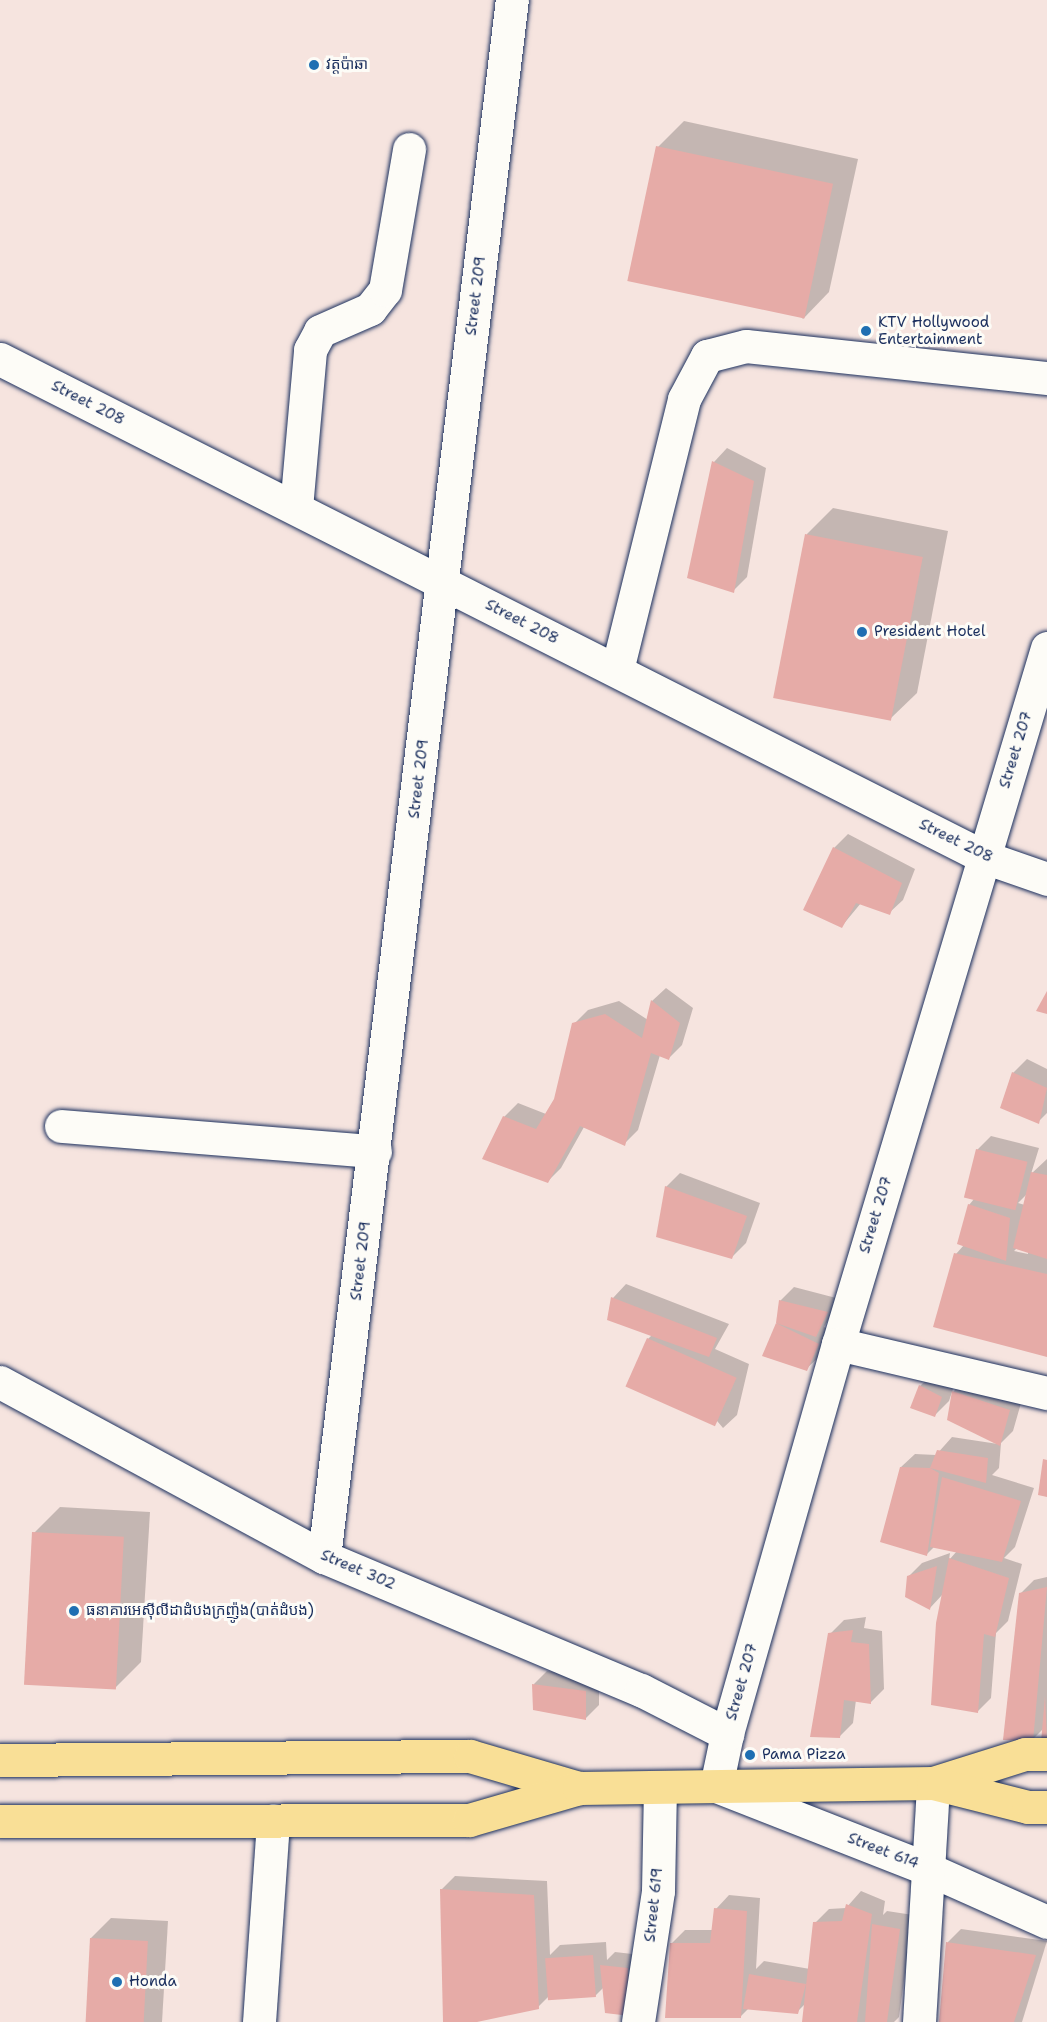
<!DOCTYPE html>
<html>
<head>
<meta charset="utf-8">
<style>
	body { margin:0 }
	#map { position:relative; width:1047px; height:2022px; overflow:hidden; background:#f6e4df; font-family:"Shantell Sans","Noto Sans Khmer",sans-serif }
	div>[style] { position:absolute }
	.shadow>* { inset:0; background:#0003 }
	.building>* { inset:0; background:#e6aba7; transform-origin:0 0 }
	.roads { filter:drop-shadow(0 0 2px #1b2f5e) drop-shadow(0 0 2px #1b2f5e) }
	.minor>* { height:33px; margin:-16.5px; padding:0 16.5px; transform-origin:16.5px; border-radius:16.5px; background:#fdfcf7 }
	.major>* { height:33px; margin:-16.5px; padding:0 16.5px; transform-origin:16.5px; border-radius:16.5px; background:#f9df96 }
	.dots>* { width:16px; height:16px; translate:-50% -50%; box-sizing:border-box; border:3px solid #fdfcf7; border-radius:50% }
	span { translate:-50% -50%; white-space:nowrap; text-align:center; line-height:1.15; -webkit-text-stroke:6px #fdfcf7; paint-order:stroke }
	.poi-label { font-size:15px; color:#1b2f5e }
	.left { translate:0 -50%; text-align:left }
	.street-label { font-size:15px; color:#1b2f5e }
</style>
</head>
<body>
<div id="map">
	<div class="shadow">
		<div style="clip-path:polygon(684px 121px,858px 159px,829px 292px,803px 319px,658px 147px)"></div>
		<div style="clip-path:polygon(727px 448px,766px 468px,747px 577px,733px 591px,714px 462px)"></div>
		<div style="clip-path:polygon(833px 508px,948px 531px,917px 693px,890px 719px,775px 697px,807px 534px)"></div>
		<div style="clip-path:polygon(848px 834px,915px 869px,903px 900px,889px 913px,861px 903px,842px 926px,834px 848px)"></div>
		<div style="clip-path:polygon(666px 988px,693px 1008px,682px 1045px,668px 1059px,660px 1055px,638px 1130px,624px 1144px,584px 1127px,561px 1168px,548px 1181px,504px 1117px,518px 1103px,546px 1114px,555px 1099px,574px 1024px,588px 1010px,619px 1001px,648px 1020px,652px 1001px)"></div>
		<div style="clip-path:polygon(1027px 1059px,1047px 1069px,1047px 1113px,1038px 1122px,1013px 1073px)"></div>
		<div style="clip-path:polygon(evenodd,991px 1136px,1039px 1148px,1031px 1174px,1047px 1159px,1047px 1356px,956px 1254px,964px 1245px,969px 1205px,974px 1199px,977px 1150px,991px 1136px,1028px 1193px,1025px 1205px,1018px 1203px,1028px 1193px,991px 1136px,1017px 1248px,1028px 1252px,1028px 1254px,1014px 1251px,1017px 1248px)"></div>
		<div style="clip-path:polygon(680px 1173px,760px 1203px,746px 1243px,732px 1257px,666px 1187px)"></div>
		<div style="clip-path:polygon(626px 1284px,729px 1324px,715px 1349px,749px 1364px,737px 1415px,723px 1428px,648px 1339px,652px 1335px,613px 1298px)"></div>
		<div style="clip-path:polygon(794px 1287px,840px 1299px,824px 1327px,831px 1330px,820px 1356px,806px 1369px,764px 1356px,777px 1323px,780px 1301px)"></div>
		<div style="clip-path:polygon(934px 1373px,955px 1383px,949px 1401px,935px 1415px,920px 1386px)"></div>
		<div style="clip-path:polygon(967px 1378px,1023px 1396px,1013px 1431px,1001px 1443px,999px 1468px,992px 1475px,1034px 1488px,1015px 1547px,1004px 1558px,1022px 1564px,1008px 1621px,996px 1633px,991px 1698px,977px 1712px,943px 1594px,930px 1608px,908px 1577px,922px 1563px,950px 1553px,949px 1560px,957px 1551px,934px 1547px,927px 1554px,901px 1467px,915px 1454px,936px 1455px,952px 1437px,998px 1444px,952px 1393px)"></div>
		<div style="clip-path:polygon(60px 1507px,150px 1512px,141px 1662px,115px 1688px,34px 1533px)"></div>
		<div style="clip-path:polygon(1047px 1577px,1047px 1739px,1043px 1729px,1033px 1739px,1020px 1594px,1034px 1580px)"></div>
		<div style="clip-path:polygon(866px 1617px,864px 1628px,882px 1631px,884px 1689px,871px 1702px,856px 1700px,853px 1723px,839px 1737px,830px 1634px,844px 1620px)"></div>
		<div style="clip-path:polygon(547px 1671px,599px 1677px,599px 1705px,586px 1718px,535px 1709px,534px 1684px)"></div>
		<div style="clip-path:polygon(455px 1876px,547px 1881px,550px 1955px,560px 1945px,606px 1942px,607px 1960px,615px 1952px,641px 1955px,643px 2001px,604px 1987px,595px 1996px,551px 1994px,538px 2007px,470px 2022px,444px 2022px,441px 1890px)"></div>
		<div style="clip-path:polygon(861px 1891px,885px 1901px,883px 1915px,887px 1911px,913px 1915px,899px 2017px,894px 2022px,803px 2022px,805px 2004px,797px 2012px,749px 2008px,740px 2017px,671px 1944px,685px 1930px,713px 1930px,716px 1909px,729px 1895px,760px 1898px,756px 1969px,764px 1961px,810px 1969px,815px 1923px,829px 1909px,846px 1908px)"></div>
		<div style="clip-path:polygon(111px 1918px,168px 1921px,162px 2022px,87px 2022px,91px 1938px)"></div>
		<div style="clip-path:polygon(961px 1929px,1047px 1941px,1022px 2022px,943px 2022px,948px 1942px)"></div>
	</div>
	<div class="building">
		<div style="left:656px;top:146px;width:181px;height:138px;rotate:12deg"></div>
		<div style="clip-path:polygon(712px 461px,754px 481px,734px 593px,687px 578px)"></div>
		<div style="left:805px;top:534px;width:120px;height:167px;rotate:11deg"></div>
		<div style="clip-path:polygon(833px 847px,902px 883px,890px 915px,856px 903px,842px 928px,803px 910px)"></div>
		<div style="clip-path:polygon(1047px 991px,1047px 1014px,1036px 1011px)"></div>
		<div style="clip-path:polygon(651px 1000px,680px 1023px,669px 1060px,651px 1053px,625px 1146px,580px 1126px,548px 1183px,482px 1159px,503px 1116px,536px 1129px,554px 1099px,572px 1023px,605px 1014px,642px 1038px)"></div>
		<div style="clip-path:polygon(1012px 1072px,1047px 1088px,1039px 1124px,1000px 1108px)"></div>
		<div style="left:976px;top:1149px;width:53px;height:50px;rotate:14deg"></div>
		<div style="clip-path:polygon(1031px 1172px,1047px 1175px,1047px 1259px,1013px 1248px)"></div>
		<div style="clip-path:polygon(665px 1186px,747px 1216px,732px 1259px,656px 1237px)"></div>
		<div style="clip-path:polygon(968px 1204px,1010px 1218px,1006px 1261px,957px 1244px)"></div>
		<div style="clip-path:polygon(954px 1253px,1047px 1274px,1047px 1357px,933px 1327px)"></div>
		<div style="clip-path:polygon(611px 1297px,717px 1338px,709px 1357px,607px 1320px)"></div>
		<div style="clip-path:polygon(779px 1300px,828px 1312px,816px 1337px,776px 1323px)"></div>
		<div style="clip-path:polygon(776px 1323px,819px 1344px,807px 1371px,762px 1356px)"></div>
		<div style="left:647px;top:1338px;width:98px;height:53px;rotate:24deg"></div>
		<div style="clip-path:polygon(919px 1385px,942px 1397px,935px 1417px,910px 1408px)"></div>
		<div style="clip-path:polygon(952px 1391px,1010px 1410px,1000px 1446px,947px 1420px)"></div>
		<div style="clip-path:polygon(937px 1450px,988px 1458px,986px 1483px,930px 1468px,939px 1473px,927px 1556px,880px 1542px,900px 1467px,930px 1468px)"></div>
		<div style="clip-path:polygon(1043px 1459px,1047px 1460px,1047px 1497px,1038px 1495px)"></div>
		<div style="clip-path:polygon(942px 1477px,1021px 1501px,1002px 1562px,930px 1547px)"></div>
		<div style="left:32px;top:1532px;width:92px;height:153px;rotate:3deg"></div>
		<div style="clip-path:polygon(949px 1558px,1009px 1578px,995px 1637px,984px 1634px,978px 1713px,931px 1705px,936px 1623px)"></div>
		<div style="clip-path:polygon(937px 1566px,930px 1610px,905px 1597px,907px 1576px)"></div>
		<div style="clip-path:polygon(1047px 1587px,1033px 1741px,1003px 1740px,1019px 1593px)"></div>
		<div style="clip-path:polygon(853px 1630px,851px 1642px,869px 1644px,871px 1704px,844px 1700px,840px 1738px,810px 1737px,828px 1633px)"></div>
		<div style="clip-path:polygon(532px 1684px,586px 1691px,586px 1720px,533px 1710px)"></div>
		<div style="clip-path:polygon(1045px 1696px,1047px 1741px,1041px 1742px)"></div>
		<div style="clip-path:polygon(440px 1889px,534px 1895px,539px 2009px,477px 2022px,443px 2022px)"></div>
		<div style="clip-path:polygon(846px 1904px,872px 1914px,857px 2022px,802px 2022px,813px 1922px,842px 1921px)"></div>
		<div style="clip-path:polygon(714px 1908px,747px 1911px,741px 2018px,665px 2018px,670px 1943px,710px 1943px)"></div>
		<div style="clip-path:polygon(872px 1924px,900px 1929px,887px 2022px,865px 2022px)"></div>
		<div style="left:90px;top:1938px;width:58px;height:84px;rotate:3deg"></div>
		<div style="clip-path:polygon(946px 1942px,1036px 1955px,1014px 2022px,939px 2022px)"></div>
		<div style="left:593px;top:1955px;width:42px;height:48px;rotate:86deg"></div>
		<div style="clip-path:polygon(600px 1965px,628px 1968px,630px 2016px,605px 2013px)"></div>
		<div style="clip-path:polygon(749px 1974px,806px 1984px,798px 2014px,743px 2009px)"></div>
	</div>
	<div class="roads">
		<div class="minor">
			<div style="left:0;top:359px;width:1103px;rotate:26.84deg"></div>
			<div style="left:984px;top:857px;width:67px;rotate:19.2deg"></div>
			<div style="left:296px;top:508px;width:159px;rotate:-84.9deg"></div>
			<div style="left:310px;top:350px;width:21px;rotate:-62deg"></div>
			<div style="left:320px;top:331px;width:55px;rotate:-23.7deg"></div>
			<div style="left:370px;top:309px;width:24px;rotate:-52deg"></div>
			<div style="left:385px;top:290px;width:143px;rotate:-80.3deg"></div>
			<div style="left:1047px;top:648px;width:727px;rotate:106.71deg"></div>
			<div style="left:838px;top:1344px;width:405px;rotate:105.9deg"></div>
			<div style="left:727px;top:1734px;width:53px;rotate:101.9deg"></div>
			<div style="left:716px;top:1786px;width:228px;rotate:21.4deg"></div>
			<div style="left:928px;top:1869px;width:130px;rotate:24deg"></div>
			<div style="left:617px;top:670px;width:279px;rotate:-76.1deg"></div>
			<div style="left:684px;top:399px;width:49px;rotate:-61.9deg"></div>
			<div style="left:707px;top:356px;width:40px;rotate:-14.4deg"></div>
			<div style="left:746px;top:346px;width:303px;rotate:6.1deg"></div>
			<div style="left:61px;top:1126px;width:315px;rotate:4.6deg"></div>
			<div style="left:838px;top:1344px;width:215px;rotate:13.2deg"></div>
			<div style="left:0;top:1382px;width:368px;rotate:28.4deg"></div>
			<div style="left:324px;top:1557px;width:344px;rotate:22.8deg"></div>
			<div style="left:641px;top:1690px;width:97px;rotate:27.1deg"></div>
			<div style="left:324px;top:1557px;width:1568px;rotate:-83.12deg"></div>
			<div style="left:259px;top:2022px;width:202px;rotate:-86deg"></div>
			<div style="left:638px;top:2022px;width:133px;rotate:-81.3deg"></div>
			<div style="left:658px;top:1891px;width:104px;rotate:-88.9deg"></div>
			<div style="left:919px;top:2022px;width:239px;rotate:-86.6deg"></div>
		</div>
		<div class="major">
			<div style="left:0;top:1760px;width:470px;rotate:-0.5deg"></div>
			<div style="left:470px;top:1756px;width:114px;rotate:16.4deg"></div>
			<div style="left:933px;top:1783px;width:96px;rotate:-17.5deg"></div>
			<div style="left:1025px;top:1754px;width:22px"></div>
			<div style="left:0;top:1821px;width:469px;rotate:-0.1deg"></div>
			<div style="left:469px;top:1820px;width:115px;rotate:-16.2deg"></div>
			<div style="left:579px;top:1788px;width:354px;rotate:-0.8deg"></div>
			<div style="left:933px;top:1783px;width:98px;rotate:14.2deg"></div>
			<div style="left:1028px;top:1807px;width:19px"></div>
		</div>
	</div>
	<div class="dots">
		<div style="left:314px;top:65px;background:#1f6fb2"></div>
		<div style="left:866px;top:331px;background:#1f6fb2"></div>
		<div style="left:862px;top:632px;background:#1f6fb2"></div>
		<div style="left:74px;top:1611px;background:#1f6fb2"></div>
		<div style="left:750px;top:1755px;background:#1f6fb2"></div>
		<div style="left:117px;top:1982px;background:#1f6fb2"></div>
	</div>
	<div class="poi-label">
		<span class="left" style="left:326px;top:65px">វត្តប៉ាឆា</span>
		<span class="left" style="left:878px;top:331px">KTV Hollywood<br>Entertainment</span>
		<span class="left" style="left:874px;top:632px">President Hotel</span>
		<span class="left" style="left:86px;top:1611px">ធនាគារអេស៊ីលីដាដំបងក្រញ៉ូង(បាត់ដំបង)</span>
		<span class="left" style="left:762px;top:1755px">Pama Pizza</span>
		<span class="left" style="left:129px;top:1982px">Honda</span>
	</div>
	<div class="street-label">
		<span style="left:476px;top:296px;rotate:-83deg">Street 209</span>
		<span style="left:88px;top:403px;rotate:27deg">Street 208</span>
		<span style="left:522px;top:622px;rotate:27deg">Street 208</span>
		<span style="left:1016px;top:750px;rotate:-73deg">Street 207</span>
		<span style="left:419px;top:779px;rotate:-83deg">Street 209</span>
		<span style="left:956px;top:841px;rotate:26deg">Street 208</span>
		<span style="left:876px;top:1215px;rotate:-73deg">Street 207</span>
		<span style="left:361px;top:1261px;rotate:-83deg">Street 209</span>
		<span style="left:358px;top:1570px;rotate:23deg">Street 302</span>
		<span style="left:742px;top:1682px;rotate:-74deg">Street 207</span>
		<span style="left:883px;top:1851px;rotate:21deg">Street 614</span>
		<span style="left:654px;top:1905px;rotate:-84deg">Street 619</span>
	</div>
</div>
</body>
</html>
